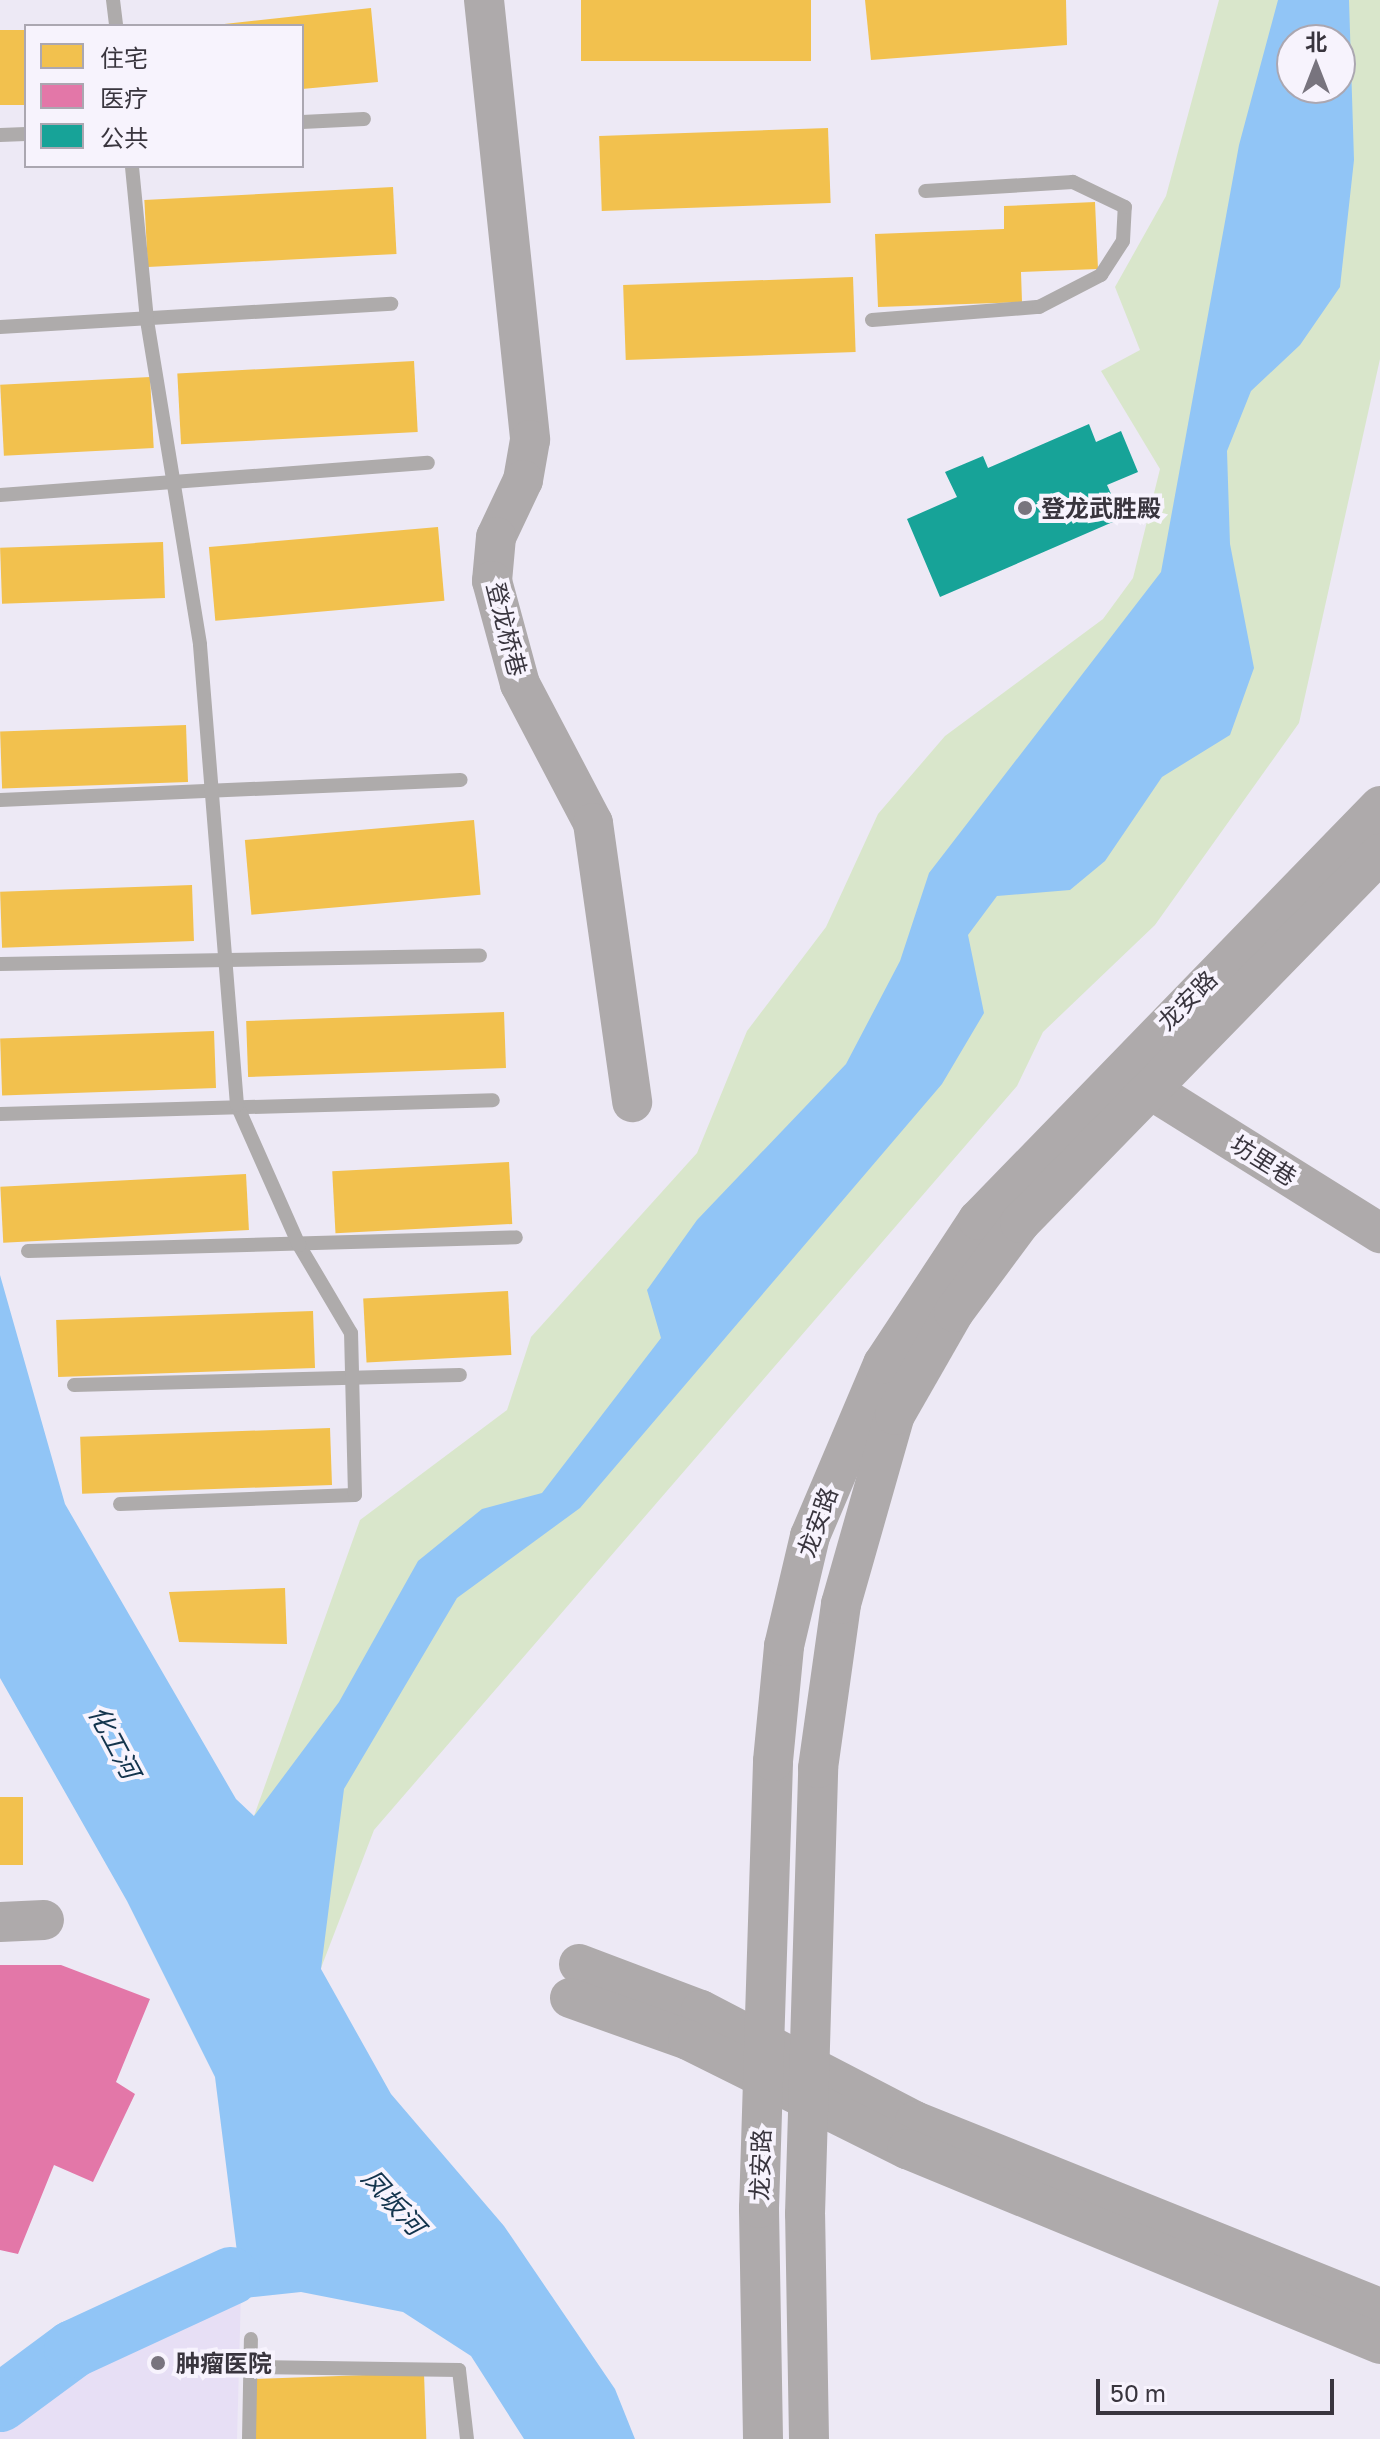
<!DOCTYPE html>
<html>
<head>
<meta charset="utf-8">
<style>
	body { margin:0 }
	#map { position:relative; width:1380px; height:2439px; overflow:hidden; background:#ede9f5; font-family:"Golos Text","Noto Sans SC",sans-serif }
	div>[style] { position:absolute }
	.built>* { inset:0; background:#e7dff5 }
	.green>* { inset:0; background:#d9e6cb }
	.water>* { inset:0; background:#91c5f6 }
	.homes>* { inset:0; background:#f2c14e; transform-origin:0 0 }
	.health>* { inset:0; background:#e377a8 }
	.public>* { inset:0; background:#17a398 }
	.river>* { height:58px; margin:-29px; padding:0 29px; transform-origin:29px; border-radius:29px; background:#91c5f6 }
	.lane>* { height:14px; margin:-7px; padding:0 7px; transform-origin:7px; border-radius:7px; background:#aeabab }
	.secondary>* { height:40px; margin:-20px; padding:0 20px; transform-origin:20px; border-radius:20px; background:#aeaaab }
	.dots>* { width:22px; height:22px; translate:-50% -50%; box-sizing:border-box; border:4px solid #f7f3fd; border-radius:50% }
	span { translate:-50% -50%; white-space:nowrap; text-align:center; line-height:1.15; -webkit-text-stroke:8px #f7f3fd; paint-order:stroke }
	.poi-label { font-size:24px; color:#39353e; font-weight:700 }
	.left { translate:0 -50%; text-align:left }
	.street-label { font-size:24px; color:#39353e }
	.water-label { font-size:26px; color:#13344d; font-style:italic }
	.legend { position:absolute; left:24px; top:24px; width:280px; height:144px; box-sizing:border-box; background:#f7f3fd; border:2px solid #aba7b1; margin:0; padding:10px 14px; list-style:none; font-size:24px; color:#39353e }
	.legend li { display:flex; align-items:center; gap:16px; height:40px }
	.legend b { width:40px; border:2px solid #aba7b1 }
	.north { position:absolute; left:1276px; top:24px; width:80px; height:80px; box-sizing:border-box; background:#f7f3fd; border:2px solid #aba7b1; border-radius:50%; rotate:0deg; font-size:22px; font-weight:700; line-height:32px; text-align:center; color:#39353e }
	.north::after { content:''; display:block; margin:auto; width:28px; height:36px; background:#78747e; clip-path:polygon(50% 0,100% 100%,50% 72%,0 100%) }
	.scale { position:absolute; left:1096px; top:2379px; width:238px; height:36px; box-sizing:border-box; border:4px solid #39353e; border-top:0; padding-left:10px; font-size:24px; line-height:28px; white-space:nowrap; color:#39353e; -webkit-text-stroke:6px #f7f3fd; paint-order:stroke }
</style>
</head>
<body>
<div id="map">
	<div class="built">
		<div style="clip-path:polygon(241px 2293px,237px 2439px,0 2439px,0 2418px,153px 2308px)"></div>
	</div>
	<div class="green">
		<div style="clip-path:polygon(evenodd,1219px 0,1380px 0,1380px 359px,1299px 723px,1155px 925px,1043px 1032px,1017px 1086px,374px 1830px,321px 1968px,254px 1816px,360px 1520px,507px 1410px,531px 1337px,697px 1153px,747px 1031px,826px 927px,878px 814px,945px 736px,1103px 619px,1133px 578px,1160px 469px,1101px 371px,1140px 350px,1115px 287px,1166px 196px,1219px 0,1292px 40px,1340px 40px,1340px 88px,1292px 88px,1292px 40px)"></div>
	</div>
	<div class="water">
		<div style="clip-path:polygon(evenodd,1278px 0,1349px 0,1354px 160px,1340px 287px,1300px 345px,1251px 391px,1227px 451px,1230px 544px,1254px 668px,1230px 735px,1162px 777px,1105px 861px,1070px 890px,997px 896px,968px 935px,984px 1013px,942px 1084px,580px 1508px,457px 1598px,344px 1789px,321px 1969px,391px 2094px,504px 2226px,615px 2389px,635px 2439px,524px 2439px,471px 2356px,403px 2312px,301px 2292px,153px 2308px,0 2418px,0 2391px,143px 2289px,238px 2260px,215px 2077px,127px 1901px,0 1678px,0 1275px,65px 1504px,236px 1799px,254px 1816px,339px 1702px,418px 1561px,482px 1509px,542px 1493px,661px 1338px,647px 1290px,697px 1220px,846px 1064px,900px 961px,929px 873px,1161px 572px,1239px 145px,1278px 0,1292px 40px,1340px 40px,1340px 88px,1292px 88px,1292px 40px)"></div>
	</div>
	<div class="homes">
		<div style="left:581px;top:0;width:230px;height:61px"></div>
		<div style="clip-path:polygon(865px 0,1066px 0,1067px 45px,871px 60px)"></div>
		<div style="clip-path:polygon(371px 8px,378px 82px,302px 89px,302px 26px,206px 26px)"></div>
		<div style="left:26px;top:30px;width:75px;height:26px;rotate:90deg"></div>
		<div style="left:828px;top:128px;width:75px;height:229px;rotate:88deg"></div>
		<div style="left:393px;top:187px;width:67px;height:249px;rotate:87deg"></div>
		<div style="clip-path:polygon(1095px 202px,1098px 269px,1021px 272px,1022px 302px,878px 307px,875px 234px,1004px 229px,1004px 206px)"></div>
		<div style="left:853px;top:277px;width:75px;height:230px;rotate:88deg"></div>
		<div style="left:414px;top:361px;width:71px;height:237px;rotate:87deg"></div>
		<div style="left:150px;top:377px;width:71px;height:150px;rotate:87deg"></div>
		<div style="left:438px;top:527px;width:74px;height:230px;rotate:85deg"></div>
		<div style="left:163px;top:542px;width:56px;height:163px;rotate:88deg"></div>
		<div style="left:186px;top:725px;width:57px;height:186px;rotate:88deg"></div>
		<div style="left:474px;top:820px;width:75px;height:230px;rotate:85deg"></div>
		<div style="left:192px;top:885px;width:56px;height:192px;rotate:88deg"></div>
		<div style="left:504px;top:1012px;width:56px;height:258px;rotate:88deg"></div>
		<div style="left:214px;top:1031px;width:57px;height:214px;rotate:88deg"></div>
		<div style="left:509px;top:1162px;width:62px;height:177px;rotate:87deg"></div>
		<div style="left:246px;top:1174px;width:56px;height:246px;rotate:87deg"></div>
		<div style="left:508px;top:1291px;width:64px;height:145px;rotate:87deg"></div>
		<div style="left:313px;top:1311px;width:57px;height:257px;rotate:88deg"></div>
		<div style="left:330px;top:1428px;width:57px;height:250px;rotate:88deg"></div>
		<div style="clip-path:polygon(285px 1588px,287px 1644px,179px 1642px,169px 1592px)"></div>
		<div style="left:0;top:1797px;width:23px;height:68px"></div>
		<div style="left:424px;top:2373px;width:66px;height:172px;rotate:88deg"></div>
	</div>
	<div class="health">
		<div style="clip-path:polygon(0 1965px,61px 1965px,150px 1999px,116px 2082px,135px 2094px,93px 2182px,54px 2165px,18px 2254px,0 2250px)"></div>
	</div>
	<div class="public">
		<div style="clip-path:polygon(1089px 424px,1096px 442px,1121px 431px,1138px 472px,1107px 485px,1122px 518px,940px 597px,907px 519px,957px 497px,945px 472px,983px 456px,988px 468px)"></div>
	</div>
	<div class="river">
		<div style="left:0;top:2403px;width:91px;rotate:-36.5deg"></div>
		<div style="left:73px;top:2349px;width:174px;rotate:-24.8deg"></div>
	</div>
	<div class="lane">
		<div style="left:113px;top:0;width:26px;rotate:83deg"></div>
		<div style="left:302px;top:122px;width:62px;rotate:-2.8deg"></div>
		<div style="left:0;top:135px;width:26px;rotate:-2deg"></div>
		<div style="left:872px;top:320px;width:168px;rotate:-4.5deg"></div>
		<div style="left:1039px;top:307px;width:70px;rotate:-27.3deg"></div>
		<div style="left:1101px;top:275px;width:40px;rotate:-57.1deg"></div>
		<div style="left:1123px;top:241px;width:34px;rotate:-87deg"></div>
		<div style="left:1125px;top:207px;width:58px;rotate:-154.3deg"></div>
		<div style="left:1073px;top:182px;width:148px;rotate:176.5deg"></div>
		<div style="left:0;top:327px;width:392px;rotate:-3.4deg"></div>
		<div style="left:0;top:495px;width:429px;rotate:-4.3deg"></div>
		<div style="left:0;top:800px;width:461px;rotate:-2.5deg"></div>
		<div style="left:0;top:964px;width:480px;rotate:-1deg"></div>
		<div style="left:0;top:1114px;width:493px;rotate:-1.6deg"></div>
		<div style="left:28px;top:1251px;width:488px;rotate:-1.6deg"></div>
		<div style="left:74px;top:1385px;width:386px;rotate:-1.5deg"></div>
		<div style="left:120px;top:1504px;width:235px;rotate:-2.2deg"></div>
		<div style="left:355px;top:1495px;width:162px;rotate:-91.4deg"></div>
		<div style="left:351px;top:1333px;width:102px;rotate:-120.6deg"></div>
		<div style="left:299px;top:1245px;width:153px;rotate:-113.9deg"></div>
		<div style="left:237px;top:1105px;width:462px;rotate:-94.6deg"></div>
		<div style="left:200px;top:644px;width:328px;rotate:-99.3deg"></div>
		<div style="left:147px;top:320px;width:155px;rotate:-95.6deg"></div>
		<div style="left:250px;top:2367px;width:209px;rotate:0.8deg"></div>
		<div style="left:459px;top:2370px;width:69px;rotate:83.4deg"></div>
		<div style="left:249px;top:2439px;width:100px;rotate:-88.9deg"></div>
	</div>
	<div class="secondary">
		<div style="left:484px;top:0;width:442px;rotate:84deg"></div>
		<div style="left:530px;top:440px;width:41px;rotate:99.9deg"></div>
		<div style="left:523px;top:480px;width:63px;rotate:115.3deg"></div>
		<div style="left:496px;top:537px;width:44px;rotate:95.2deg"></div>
		<div style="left:492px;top:581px;width:107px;rotate:74.8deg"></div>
		<div style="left:520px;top:684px;width:157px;rotate:62.3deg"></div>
		<div style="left:593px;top:823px;width:282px;rotate:82deg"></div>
		<div style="left:1148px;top:1088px;width:274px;rotate:32deg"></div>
		<div style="left:0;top:1922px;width:44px;rotate:-2.6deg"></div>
		<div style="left:579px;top:1964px;width:130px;rotate:20.7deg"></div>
		<div style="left:701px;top:2010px;width:241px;rotate:27.4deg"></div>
		<div style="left:915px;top:2121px;width:501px;rotate:21.91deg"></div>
		<div style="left:570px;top:1998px;width:125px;rotate:19.6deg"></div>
		<div style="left:688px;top:2040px;width:245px;rotate:26.5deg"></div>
		<div style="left:907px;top:2149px;width:512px;rotate:22.4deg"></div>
		<div style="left:763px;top:2439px;width:231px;rotate:-91deg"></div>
		<div style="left:759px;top:2208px;width:447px;rotate:-88.2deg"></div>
		<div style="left:773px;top:1761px;width:116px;rotate:-84.5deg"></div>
		<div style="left:784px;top:1646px;width:113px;rotate:-76.7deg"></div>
		<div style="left:810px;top:1536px;width:187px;rotate:-67deg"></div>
		<div style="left:883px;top:1364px;width:173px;rotate:-56.6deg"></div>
		<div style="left:978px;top:1220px;width:577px;rotate:-45.84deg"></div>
		<div style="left:809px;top:2439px;width:225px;rotate:-91deg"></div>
		<div style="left:805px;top:2214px;width:446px;rotate:-88.3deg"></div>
		<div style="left:818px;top:1768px;width:166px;rotate:-82deg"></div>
		<div style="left:841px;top:1604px;width:197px;rotate:-74.1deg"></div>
		<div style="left:895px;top:1415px;width:119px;rotate:-60.2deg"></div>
		<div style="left:954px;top:1312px;width:111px;rotate:-53.4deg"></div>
		<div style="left:1020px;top:1223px;width:516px;rotate:-45.71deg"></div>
	</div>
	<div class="dots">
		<div style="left:1025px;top:508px;background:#78747e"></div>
		<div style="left:158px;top:2363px;background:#78747e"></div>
	</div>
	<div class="poi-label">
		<span class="left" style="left:1041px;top:508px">登龙武胜殿</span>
		<span class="left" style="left:176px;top:2363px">肿瘤医院</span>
	</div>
	<div class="street-label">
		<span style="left:507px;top:629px;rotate:76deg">登龙桥巷</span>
		<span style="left:1187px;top:1000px;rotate:-45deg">龙安路</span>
		<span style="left:1264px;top:1160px;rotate:32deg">坊里巷</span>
		<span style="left:817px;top:1522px;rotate:-70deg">龙安路</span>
		<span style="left:760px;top:2165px;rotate:-88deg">龙安路</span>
	</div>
	<div class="water-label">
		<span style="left:114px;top:1742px;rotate:62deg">化工河</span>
		<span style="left:393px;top:2202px;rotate:48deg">凤坂河</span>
	</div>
	<ul class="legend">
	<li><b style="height:22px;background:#f2c14e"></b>住宅</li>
	<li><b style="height:22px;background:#e377a8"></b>医疗</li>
	<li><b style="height:22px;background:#17a398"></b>公共</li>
	</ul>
	<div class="north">北</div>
	<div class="scale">50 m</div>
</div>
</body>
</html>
